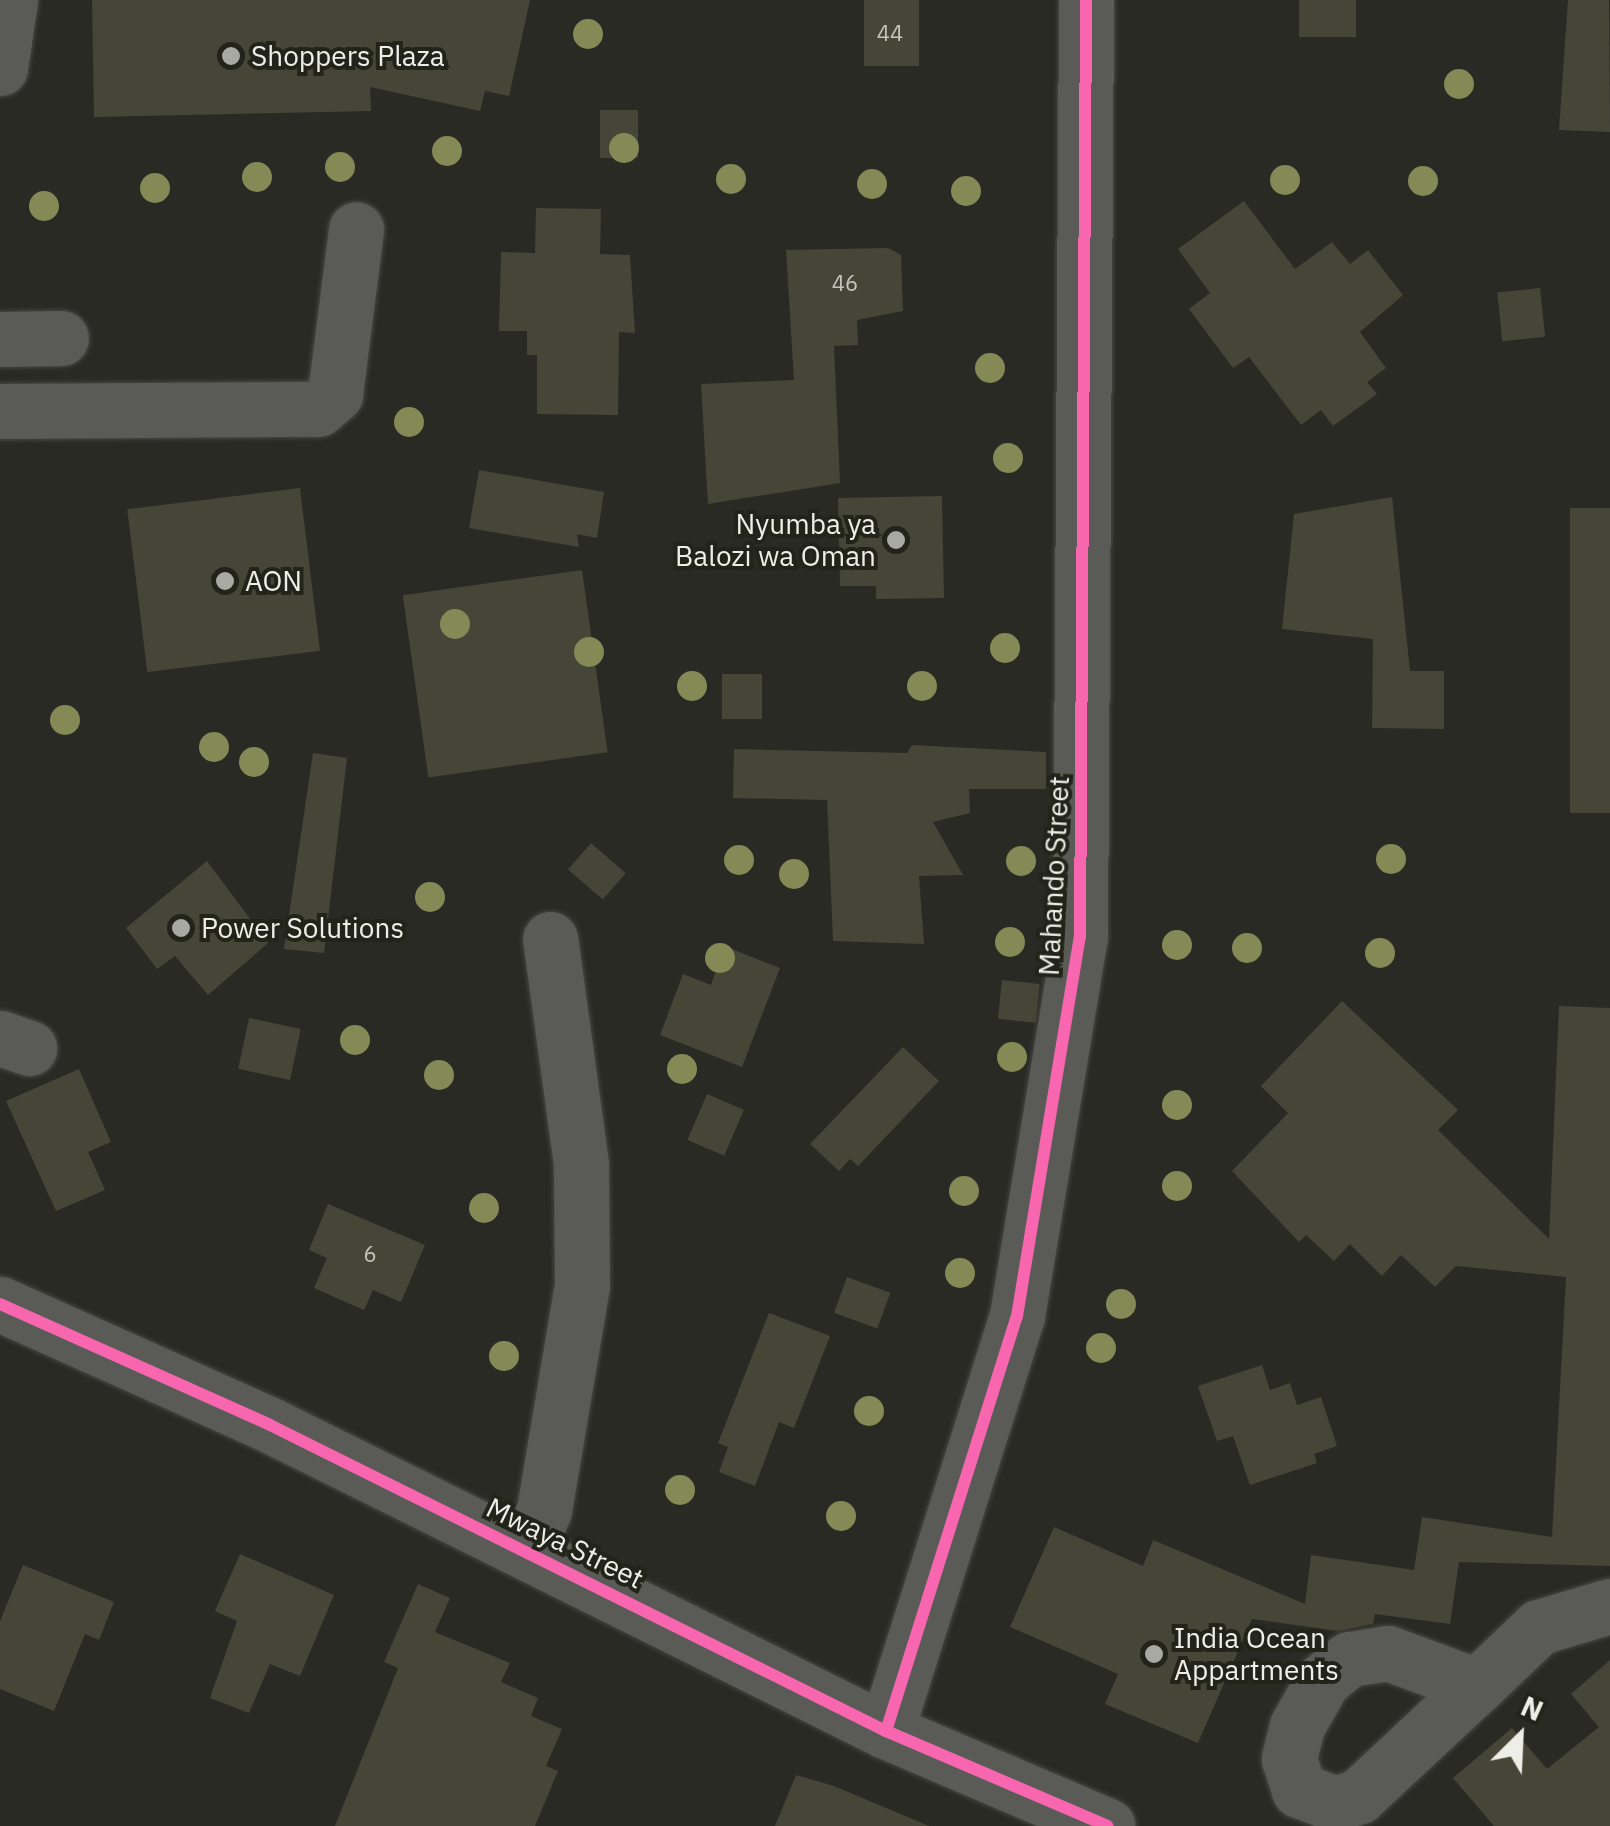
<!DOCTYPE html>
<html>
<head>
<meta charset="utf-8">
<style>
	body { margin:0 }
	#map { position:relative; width:1610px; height:1826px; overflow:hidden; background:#2a2a25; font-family:"IBM Plex Sans",sans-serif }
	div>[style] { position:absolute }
	.building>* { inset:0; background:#454638; transform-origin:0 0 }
	.roads { filter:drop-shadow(0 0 2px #464741) drop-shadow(0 0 2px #464741) }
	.minor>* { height:55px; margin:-27.5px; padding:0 27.5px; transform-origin:27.5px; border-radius:27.5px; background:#5a5b57 }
	.cycleway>* { height:12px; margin:-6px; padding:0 6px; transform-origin:6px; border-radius:6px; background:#f766af }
	.trees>* { width:30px; height:30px; margin:-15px; border-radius:50%; background:#858956 }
	.dots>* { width:28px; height:28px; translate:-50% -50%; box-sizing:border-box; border:5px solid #222319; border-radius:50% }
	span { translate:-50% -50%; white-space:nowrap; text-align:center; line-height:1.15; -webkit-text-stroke:8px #222319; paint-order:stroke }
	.number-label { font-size:22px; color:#c3c4bb }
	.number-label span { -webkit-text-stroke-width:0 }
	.poi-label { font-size:28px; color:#edeee7 }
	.left { translate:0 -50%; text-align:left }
	.right { translate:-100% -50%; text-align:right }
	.street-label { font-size:28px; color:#edeee7 }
	.north { position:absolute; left:1470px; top:1686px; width:100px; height:100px; -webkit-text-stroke:8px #222319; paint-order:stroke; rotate:24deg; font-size:28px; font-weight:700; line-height:40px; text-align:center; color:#edeee7 }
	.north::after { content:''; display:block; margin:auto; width:35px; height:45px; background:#edeee7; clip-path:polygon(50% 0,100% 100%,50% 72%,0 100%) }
</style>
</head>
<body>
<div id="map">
	<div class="building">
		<div style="clip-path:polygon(92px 0,530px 0,509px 96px,485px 91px,480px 111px,370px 87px,371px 111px,94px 117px)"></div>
		<div style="left:864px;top:0;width:55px;height:66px"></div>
		<div style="left:1299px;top:0;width:57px;height:37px"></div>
		<div style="clip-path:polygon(1568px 0,1609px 0,1610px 132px,1559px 130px)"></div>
		<div style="left:638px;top:110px;width:48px;height:38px;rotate:90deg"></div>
		<div style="clip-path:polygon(1244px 201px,1295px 269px,1332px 242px,1350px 264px,1368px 250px,1403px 295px,1360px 332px,1386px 368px,1367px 382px,1377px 394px,1333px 426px,1321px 410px,1301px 425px,1249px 357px,1233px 368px,1189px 309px,1210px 293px,1178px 249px)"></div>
		<div style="clip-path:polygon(536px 208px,601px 209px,600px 254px,630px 255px,635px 333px,619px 332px,618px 415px,537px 414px,537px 355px,527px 355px,527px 331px,499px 331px,501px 252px,535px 253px)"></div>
		<div style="clip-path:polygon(888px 248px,901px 255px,903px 311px,857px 320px,858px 345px,834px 346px,840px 483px,708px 504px,701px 384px,794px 380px,786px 250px)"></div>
		<div style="left:1540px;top:288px;width:49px;height:43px;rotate:84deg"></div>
		<div style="clip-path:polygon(479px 470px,604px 492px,597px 538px,577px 534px,579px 547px,469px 528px)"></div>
		<div style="left:300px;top:488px;width:164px;height:174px;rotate:83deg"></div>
		<div style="clip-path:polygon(942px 496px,944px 598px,876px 599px,876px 586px,840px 586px,838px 498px)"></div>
		<div style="clip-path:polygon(1392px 497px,1410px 671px,1444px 671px,1444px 729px,1372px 728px,1373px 639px,1282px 629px,1294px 514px)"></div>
		<div style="left:1610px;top:508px;width:305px;height:40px;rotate:90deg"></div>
		<div style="left:582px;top:570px;width:184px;height:181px;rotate:82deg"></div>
		<div style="left:762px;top:674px;width:45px;height:40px;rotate:90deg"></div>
		<div style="clip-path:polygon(912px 745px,1046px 752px,1046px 789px,969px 789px,970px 813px,933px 822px,963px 875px,919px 876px,924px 944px,833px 941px,827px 800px,733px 798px,734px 749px,907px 753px)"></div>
		<div style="clip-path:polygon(313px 753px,347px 758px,324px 953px,284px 949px)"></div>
		<div style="left:591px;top:843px;width:46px;height:35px;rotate:41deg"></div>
		<div style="clip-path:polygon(207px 861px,268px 943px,208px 995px,175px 956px,157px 969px,126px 928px)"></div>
		<div style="clip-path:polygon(724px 946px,780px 968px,742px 1067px,660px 1035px,683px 974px,711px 985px)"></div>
		<div style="left:1002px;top:980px;width:38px;height:39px;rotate:6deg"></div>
		<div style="clip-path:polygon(1342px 1001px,1458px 1110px,1438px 1130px,1549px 1239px,1559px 1006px,1610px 1008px,1610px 1566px,1459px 1562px,1450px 1624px,1375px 1614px,1373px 1624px,1338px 1631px,1252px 1619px,1198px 1743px,1105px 1704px,1118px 1674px,1010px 1627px,1054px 1527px,1143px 1566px,1153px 1540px,1305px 1604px,1311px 1555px,1414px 1570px,1422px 1517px,1552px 1537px,1566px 1277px,1456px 1266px,1435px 1287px,1401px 1255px,1382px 1276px,1350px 1244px,1334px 1261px,1306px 1235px,1299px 1242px,1232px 1171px,1288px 1113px,1261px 1086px)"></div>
		<div style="left:249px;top:1018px;width:53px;height:52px;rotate:12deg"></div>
		<div style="clip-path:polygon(903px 1047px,939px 1081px,858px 1166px,850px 1159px,839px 1171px,810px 1144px)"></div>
		<div style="clip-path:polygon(79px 1069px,111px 1142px,88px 1152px,105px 1190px,56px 1211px,6px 1101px)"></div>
		<div style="left:707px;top:1094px;width:40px;height:50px;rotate:23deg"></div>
		<div style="clip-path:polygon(328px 1204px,425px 1245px,401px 1302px,373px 1290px,364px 1310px,314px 1288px,327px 1258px,309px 1250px)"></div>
		<div style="left:847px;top:1277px;width:46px;height:38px;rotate:20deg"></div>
		<div style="clip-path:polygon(769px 1313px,830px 1336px,794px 1428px,779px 1422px,755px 1486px,719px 1472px,728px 1447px,718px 1443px)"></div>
		<div style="clip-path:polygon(1262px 1365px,1270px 1390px,1290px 1383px,1297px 1405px,1321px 1397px,1337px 1446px,1314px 1454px,1317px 1463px,1250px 1485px,1233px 1436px,1217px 1441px,1198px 1386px)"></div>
		<div style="clip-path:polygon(240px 1554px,334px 1595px,300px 1676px,270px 1664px,249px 1713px,210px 1698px,237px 1621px,215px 1611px)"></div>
		<div style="clip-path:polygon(23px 1565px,114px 1602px,99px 1640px,85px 1634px,54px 1711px,0 1689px,0 1621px)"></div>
		<div style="clip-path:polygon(418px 1584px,450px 1598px,435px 1632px,510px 1663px,501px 1682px,538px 1698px,531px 1716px,562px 1729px,546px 1766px,558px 1771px,535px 1826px,335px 1826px,398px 1668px,384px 1662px)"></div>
		<div style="clip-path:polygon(1610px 1660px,1610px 1826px,1494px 1826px,1453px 1778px,1512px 1728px,1547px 1769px,1599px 1727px,1571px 1694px)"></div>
		<div style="clip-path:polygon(796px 1775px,834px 1786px,929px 1826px,775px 1826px)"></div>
	</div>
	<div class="roads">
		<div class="minor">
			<div style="left:0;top:68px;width:69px;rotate:-81.6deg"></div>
			<div style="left:0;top:339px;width:61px;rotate:-0.9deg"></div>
			<div style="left:0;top:411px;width:318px;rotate:-0.4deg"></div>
			<div style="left:318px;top:409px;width:23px;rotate:-41deg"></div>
			<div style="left:335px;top:394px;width:166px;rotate:-82.7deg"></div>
			<div style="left:0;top:1038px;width:31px;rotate:19deg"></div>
			<div style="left:0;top:1304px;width:294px;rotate:24.1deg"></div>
			<div style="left:268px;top:1424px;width:690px;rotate:26.42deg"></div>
			<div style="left:886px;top:1731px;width:241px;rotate:23.2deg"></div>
			<div style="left:526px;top:1552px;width:46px;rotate:-66.8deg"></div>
			<div style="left:544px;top:1510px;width:227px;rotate:-80.4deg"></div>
			<div style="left:582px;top:1286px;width:122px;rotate:-90.5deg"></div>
			<div style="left:581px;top:1164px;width:227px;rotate:-97.8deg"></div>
			<div style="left:1477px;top:1686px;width:95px;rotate:-159.7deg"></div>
			<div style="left:1388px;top:1653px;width:39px;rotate:171deg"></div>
			<div style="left:1349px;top:1659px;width:33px;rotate:141deg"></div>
			<div style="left:1323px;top:1680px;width:53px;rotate:119.5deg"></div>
			<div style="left:1297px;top:1726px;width:34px;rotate:104deg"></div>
			<div style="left:1289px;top:1759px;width:33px;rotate:72deg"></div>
			<div style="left:1299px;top:1790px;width:39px;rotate:21deg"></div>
			<div style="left:1335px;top:1804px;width:25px;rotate:-18deg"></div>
			<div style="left:1359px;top:1796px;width:161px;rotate:-43deg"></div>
			<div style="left:1477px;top:1686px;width:86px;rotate:-43.6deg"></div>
			<div style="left:1539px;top:1627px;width:74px;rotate:-16.5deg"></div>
			<div style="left:886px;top:1731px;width:435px;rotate:-72.5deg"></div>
			<div style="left:1017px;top:1316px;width:384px;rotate:-80.6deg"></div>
			<div style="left:1080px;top:937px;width:937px;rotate:-89.63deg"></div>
		</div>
	</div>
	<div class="cycleway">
		<div style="left:0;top:1304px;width:294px;rotate:24.1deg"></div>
		<div style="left:268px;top:1424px;width:690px;rotate:26.42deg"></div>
		<div style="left:886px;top:1731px;width:241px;rotate:23.2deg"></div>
		<div style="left:886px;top:1731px;width:435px;rotate:-72.5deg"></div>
		<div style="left:1017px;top:1316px;width:384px;rotate:-80.6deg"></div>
		<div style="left:1080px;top:937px;width:937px;rotate:-89.63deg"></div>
	</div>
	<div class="trees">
		<div style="left:588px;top:34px"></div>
		<div style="left:1459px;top:84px"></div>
		<div style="left:624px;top:148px"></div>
		<div style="left:447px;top:151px"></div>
		<div style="left:340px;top:167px"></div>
		<div style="left:257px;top:177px"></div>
		<div style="left:731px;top:179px"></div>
		<div style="left:1285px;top:180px"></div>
		<div style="left:1423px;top:181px"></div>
		<div style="left:872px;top:184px"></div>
		<div style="left:155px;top:188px"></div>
		<div style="left:966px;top:191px"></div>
		<div style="left:44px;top:206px"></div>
		<div style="left:990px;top:368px"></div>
		<div style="left:409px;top:422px"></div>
		<div style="left:1008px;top:458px"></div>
		<div style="left:455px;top:624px"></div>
		<div style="left:1005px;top:648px"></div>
		<div style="left:589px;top:652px"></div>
		<div style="left:692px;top:686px"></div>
		<div style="left:922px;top:686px"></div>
		<div style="left:65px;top:720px"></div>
		<div style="left:214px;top:747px"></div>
		<div style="left:254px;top:762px"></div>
		<div style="left:1391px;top:859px"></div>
		<div style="left:739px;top:860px"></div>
		<div style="left:1021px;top:861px"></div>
		<div style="left:794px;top:874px"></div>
		<div style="left:430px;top:897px"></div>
		<div style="left:1010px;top:942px"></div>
		<div style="left:1177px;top:945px"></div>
		<div style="left:1247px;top:948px"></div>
		<div style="left:1380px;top:953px"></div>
		<div style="left:720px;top:958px"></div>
		<div style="left:355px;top:1040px"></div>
		<div style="left:1012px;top:1057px"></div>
		<div style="left:682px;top:1069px"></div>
		<div style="left:439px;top:1075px"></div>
		<div style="left:1177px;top:1105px"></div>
		<div style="left:1177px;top:1186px"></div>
		<div style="left:964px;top:1191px"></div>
		<div style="left:484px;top:1208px"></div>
		<div style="left:960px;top:1273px"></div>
		<div style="left:1121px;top:1304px"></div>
		<div style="left:1101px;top:1348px"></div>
		<div style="left:504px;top:1356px"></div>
		<div style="left:869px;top:1411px"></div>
		<div style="left:680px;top:1490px"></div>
		<div style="left:841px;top:1516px"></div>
	</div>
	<div class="dots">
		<div style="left:231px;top:56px;background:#a9a9a3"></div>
		<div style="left:896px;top:540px;background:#a9a9a3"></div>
		<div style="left:225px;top:581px;background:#a9a9a3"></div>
		<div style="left:181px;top:928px;background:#a9a9a3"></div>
		<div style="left:1154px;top:1654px;background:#a9a9a3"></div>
	</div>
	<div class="number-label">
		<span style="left:890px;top:33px">44</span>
		<span style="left:845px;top:283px">46</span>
		<span style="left:370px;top:1254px">6</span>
	</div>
	<div class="poi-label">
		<span class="left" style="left:251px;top:56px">Shoppers Plaza</span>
		<span class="right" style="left:876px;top:540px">Nyumba ya<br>Balozi wa Oman</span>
		<span class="left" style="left:245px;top:581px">AON</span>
		<span class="left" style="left:201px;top:928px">Power Solutions</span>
		<span class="left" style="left:1174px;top:1654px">India Ocean<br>Appartments</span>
	</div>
	<div class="street-label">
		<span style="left:1054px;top:876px;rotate:-87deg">Mahando Street</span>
		<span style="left:565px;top:1543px;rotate:26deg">Mwaya Street</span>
	</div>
	<div class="north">N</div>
</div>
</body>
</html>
